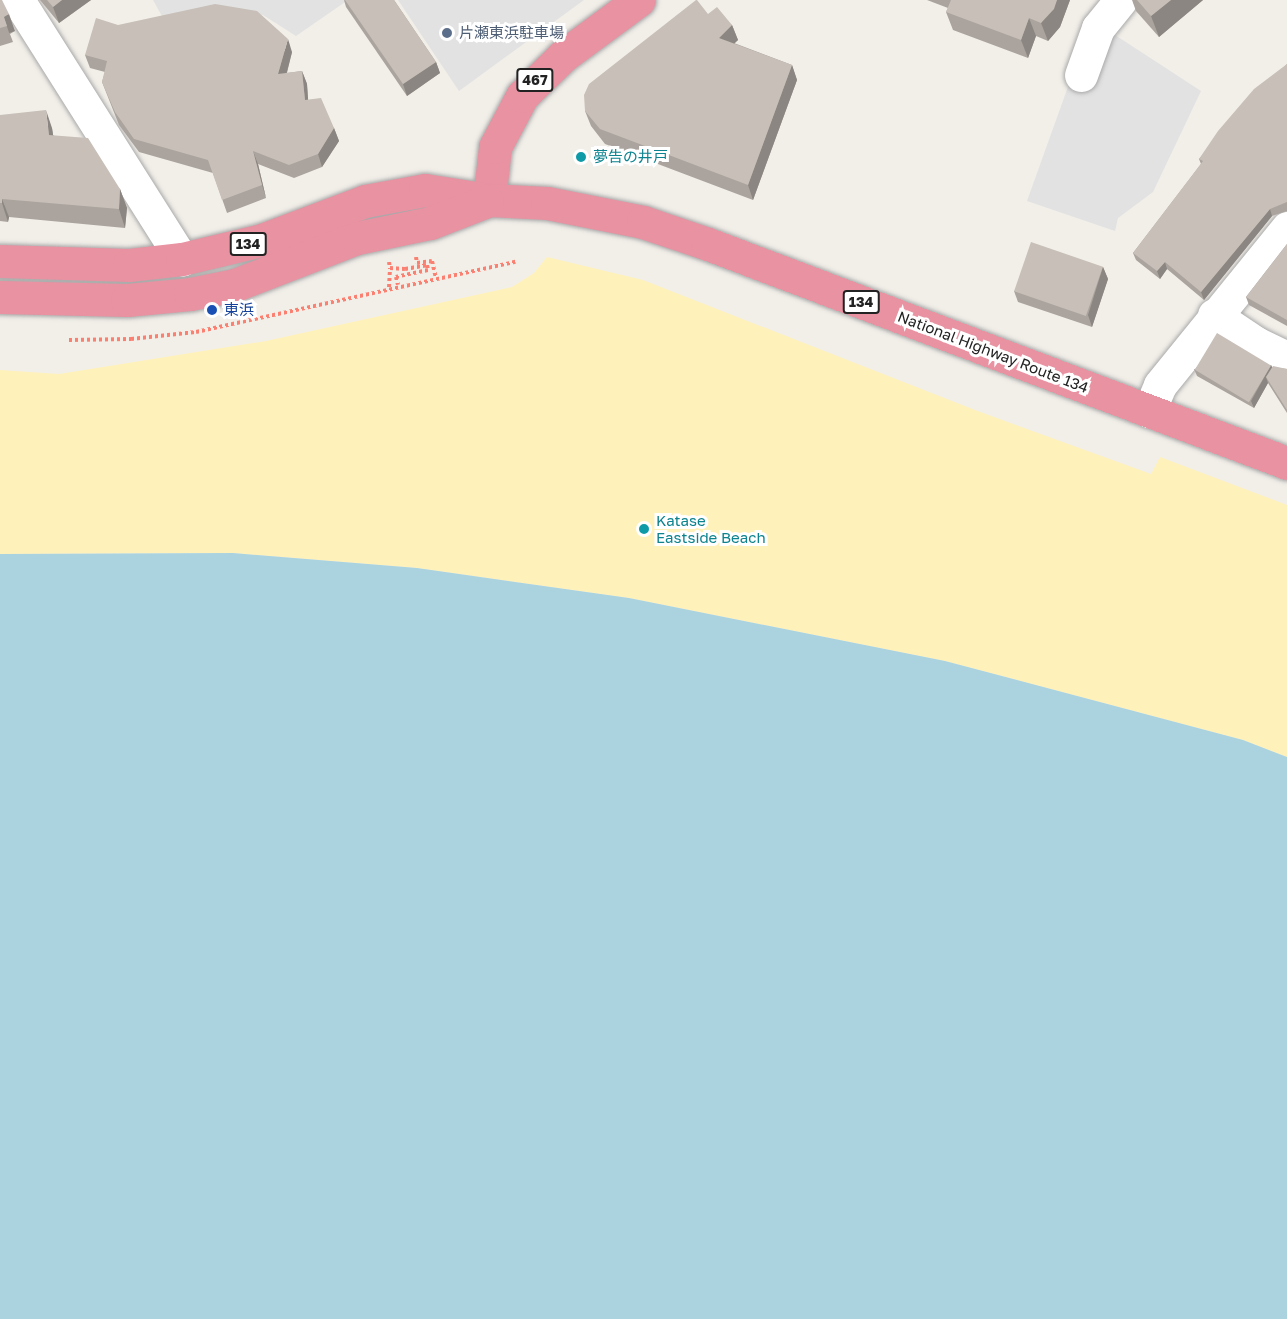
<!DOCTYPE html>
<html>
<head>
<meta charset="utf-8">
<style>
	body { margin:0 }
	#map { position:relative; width:1287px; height:1319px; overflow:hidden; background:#f2efe9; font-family:"Golos Text","Noto Sans JP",sans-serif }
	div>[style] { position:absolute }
	.sand>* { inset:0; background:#fff1ba }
	.parking>* { inset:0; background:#e2e2e2 }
	.water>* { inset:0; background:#aad3df }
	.path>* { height:4px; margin-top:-2px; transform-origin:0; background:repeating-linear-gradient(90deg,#fa8072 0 3px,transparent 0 6px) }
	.roads { filter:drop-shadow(0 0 2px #a9a9a9) drop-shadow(0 0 2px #a9a9a9) }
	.minor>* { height:33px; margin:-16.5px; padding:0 16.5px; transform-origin:16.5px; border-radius:16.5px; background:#fff }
	.highway>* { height:33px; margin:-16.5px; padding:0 16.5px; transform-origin:16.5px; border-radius:16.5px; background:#e892a2 }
	.wall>* { inset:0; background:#aba49e }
	.shaded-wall>* { inset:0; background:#8b8681; transform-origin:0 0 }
	.building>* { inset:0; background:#c7bfb8; transform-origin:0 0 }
	.dots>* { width:16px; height:16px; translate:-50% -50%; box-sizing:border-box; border:3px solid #fff; border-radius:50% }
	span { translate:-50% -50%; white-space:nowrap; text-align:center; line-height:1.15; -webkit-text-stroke:6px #fff; paint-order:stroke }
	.shield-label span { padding:2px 4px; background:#fff; border:2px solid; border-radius:4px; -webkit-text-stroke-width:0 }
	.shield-label { font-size:14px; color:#222; font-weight:700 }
	.service-label { font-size:15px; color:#4e5e75 }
	.left { translate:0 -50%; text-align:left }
	.culture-label { font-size:15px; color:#0d838f }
	.transit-label { font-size:15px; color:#164399 }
	.street-label { font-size:15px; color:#222 }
</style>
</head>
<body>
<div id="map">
	<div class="sand">
		<div style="clip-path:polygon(547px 257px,643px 280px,975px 410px,1151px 474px,1160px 457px,1287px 505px,1287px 757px,1243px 740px,945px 661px,629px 598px,417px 568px,233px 553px,0 554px,0 370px,59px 374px,266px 341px,512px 287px,534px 273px)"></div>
	</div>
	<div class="parking">
		<div style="clip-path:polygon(153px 0,348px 0,296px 36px,263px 15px,211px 9px,163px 18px)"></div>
		<div style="clip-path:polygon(398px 0,584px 0,459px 91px)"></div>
		<div style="clip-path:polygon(1092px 20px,1201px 91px,1153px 192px,1118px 218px,1115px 231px,1027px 201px)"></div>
	</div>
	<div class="water">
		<div style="clip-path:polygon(233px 553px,417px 568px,629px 598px,945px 661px,1243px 740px,1287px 757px,1287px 1319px,0 1319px,0 554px)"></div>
	</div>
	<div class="path">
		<div style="left:416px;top:257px;width:6px;rotate:81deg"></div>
		<div style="left:417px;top:263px;width:15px;rotate:-8deg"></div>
		<div style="left:432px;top:261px;width:17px;rotate:77deg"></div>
		<div style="left:389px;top:262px;width:6px;rotate:81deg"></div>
		<div style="left:390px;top:268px;width:15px;rotate:4deg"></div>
		<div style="left:405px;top:269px;width:22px;rotate:-10deg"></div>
		<div style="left:427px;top:265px;width:5px;rotate:79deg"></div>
		<div style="left:428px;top:270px;width:33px;rotate:168deg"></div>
		<div style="left:396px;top:277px;width:8px;rotate:76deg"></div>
		<div style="left:389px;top:287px;width:19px;rotate:-87deg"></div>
		<div style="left:69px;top:340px;width:62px;rotate:-0.9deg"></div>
		<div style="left:131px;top:339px;width:65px;rotate:-6.1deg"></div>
		<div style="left:196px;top:332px;width:327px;rotate:-12.4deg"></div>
	</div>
	<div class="roads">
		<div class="minor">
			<div style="left:18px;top:0;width:307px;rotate:57.7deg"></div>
			<div style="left:1081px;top:75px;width:50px;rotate:-70.1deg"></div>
			<div style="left:1098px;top:28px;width:36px;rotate:-51deg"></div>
			<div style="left:1214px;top:315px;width:50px;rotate:33.7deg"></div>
			<div style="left:1256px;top:343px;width:34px;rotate:26deg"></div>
			<div style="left:1149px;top:411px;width:28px;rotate:-67deg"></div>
			<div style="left:1160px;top:385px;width:202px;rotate:-51deg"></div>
		</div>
		<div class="highway">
			<div style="left:489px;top:200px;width:53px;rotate:-83.5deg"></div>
			<div style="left:495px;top:147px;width:58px;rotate:-62.1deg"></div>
			<div style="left:522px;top:96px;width:57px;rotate:-44.3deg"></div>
			<div style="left:563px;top:56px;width:94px;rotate:-36.4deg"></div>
			<div style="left:0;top:261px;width:129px;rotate:1.8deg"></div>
			<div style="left:129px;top:265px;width:53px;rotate:-6.5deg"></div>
			<div style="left:182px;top:259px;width:82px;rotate:-13.4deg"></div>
			<div style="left:262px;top:240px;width:110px;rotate:-20.7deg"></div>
			<div style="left:365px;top:201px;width:61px;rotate:-10.4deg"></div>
			<div style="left:425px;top:190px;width:65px;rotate:8.9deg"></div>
			<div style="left:489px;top:200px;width:58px;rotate:3deg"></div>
			<div style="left:547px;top:203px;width:98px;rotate:11.2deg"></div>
			<div style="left:643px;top:222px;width:69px;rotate:18.7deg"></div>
			<div style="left:708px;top:244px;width:619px;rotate:20.72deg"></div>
			<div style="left:0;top:297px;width:127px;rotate:1.4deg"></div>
			<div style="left:127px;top:300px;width:63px;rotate:-5.4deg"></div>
			<div style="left:190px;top:294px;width:46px;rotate:-11.3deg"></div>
			<div style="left:235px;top:285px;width:131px;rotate:-21.1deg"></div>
			<div style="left:357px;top:238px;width:75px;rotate:-11.6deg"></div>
			<div style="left:430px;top:223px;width:61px;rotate:-21.1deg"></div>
		</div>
	</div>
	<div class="wall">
		<div style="clip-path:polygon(0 0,15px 31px,10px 34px,13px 42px,0 46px)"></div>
		<div style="clip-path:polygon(40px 0,91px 0,59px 23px)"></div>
		<div style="clip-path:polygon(344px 0,394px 0,436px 62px,440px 73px,407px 96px,346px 7px)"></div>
		<div style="clip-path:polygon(927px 0,1070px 0,1060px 27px,1048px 41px,1036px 36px,1028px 58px,953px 30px,946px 12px,948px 8px)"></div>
		<div style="clip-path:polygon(1132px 0,1203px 0,1159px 37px,1136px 11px)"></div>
		<div style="clip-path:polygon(708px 14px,732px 25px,738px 40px,734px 43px,792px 65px,797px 80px,753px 200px,605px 144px,591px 126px,585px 111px)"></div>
		<div style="clip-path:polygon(118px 25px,292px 52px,287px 73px,302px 71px,307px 84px,308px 100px,334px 128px,339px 141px,322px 167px,294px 178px,258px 164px,266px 198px,227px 213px,213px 173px,139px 152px,119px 125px,102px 82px,105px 72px,90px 68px,85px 55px)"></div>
		<div style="clip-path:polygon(1287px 64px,1287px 211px,1272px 216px,1204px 300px,1167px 269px,1160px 279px,1136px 260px,1133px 253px,1201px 164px,1199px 159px)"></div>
		<div style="clip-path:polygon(0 115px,52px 128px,53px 135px,120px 189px,127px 208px,125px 228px,9px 217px,8px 222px,0 221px)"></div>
		<div style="clip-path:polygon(1287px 244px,1287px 326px,1249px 305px,1246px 297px)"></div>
		<div style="clip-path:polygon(1103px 267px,1108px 279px,1092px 327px,1018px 302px,1014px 291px)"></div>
		<div style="clip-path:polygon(1271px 365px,1272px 367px,1287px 369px,1287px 413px,1268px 383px,1254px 408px,1197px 376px,1194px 369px)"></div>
	</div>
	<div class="shaded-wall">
		<div style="clip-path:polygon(62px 0,91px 0,59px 23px,53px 7px)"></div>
		<div style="clip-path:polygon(1057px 0,1070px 0,1060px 27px,1048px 41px,1041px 23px)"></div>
		<div style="clip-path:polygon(1171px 0,1203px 0,1159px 37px,1151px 16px)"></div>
		<div style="left:9px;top:14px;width:18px;height:6px;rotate:71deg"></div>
		<div style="clip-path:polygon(1029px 18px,1036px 36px,1028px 58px,1021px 40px)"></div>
		<div style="clip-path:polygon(732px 25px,738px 40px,725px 53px,719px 38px)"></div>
		<div style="clip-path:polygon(288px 39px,292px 52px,283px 87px,278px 74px)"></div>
		<div style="clip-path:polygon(436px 62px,440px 73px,407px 96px,403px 84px)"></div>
		<div style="clip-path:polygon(792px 65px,797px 80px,753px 200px,748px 185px)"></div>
		<div style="clip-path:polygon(302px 71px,307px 84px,309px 113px,305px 100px)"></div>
		<div style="clip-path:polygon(46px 110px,52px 128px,56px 154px,49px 135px)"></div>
		<div style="clip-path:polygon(334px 128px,339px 141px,322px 167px,318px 154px)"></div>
		<div style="clip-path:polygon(253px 151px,258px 164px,266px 198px,262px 185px)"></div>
		<div style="clip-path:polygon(120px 189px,127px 208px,125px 228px,119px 209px)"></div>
		<div style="clip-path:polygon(2px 199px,9px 217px,8px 222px,2px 203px)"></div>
		<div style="clip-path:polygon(1270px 209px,1272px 216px,1204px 300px,1201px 292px)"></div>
		<div style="clip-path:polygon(1165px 262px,1167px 269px,1160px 279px,1157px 271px)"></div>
		<div style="clip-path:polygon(1103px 267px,1108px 279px,1092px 327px,1088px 315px)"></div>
		<div style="clip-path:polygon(1271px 365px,1274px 372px,1266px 377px,1268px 383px,1254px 408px,1251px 401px)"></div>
	</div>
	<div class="building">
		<div style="clip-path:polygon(0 0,2px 0,9px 14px,4px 17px,7px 26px,0 28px)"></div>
		<div style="clip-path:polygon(47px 0,62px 0,53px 7px)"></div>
		<div style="clip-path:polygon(345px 0,394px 0,436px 62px,403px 84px)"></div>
		<div style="clip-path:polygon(696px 0,697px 0,708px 14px,717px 7px,732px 25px,719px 38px,792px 65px,748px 185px,600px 129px,585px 111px,584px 95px,589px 84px)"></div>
		<div style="clip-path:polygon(951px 0,1057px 0,1054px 9px,1041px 23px,1029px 18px,1021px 40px,946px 12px)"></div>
		<div style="clip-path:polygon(1137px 0,1171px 0,1151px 16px)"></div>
		<div style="clip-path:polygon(215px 4px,257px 11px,288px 39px,278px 74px,302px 71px,305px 100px,321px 98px,334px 128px,318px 154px,289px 165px,253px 151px,262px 185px,222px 200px,208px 160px,134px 139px,115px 112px,102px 82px,107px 61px,85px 55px,96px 18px,118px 25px)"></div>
		<div style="clip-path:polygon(1287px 64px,1287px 202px,1270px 209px,1201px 292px,1165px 262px,1157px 271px,1133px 253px,1203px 161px,1199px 159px,1218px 131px,1254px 89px)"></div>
		<div style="clip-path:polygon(46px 110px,49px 135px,88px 138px,120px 189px,119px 209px,2px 199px,2px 203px,0 203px,0 115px)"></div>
		<div style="left:1031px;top:242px;width:76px;height:52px;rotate:19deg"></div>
		<div style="clip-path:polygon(1287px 244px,1287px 320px,1246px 297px)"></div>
		<div style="left:1217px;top:333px;width:63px;height:43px;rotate:31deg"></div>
		<div style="clip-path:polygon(1273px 366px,1287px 369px,1287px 410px,1266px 377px)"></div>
	</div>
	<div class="dots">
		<div style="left:447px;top:33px;background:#5c6f8a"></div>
		<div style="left:581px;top:157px;background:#0f9aa8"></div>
		<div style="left:212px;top:310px;background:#1a4fb4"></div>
		<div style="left:644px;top:529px;background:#0f9aa8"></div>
	</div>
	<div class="shield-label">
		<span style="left:535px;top:80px">467</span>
		<span style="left:248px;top:244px">134</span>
		<span style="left:861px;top:302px">134</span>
	</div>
	<div class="service-label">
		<span class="left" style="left:459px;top:33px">片瀬東浜駐車場</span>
	</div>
	<div class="culture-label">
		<span class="left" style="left:593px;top:157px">夢告の井戸</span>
		<span class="left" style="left:656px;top:529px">Katase<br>Eastside Beach</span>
	</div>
	<div class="transit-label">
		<span class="left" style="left:224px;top:310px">東浜</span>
	</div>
	<div class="street-label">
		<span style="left:993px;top:352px;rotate:21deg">National Highway Route 134</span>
	</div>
</div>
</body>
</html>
